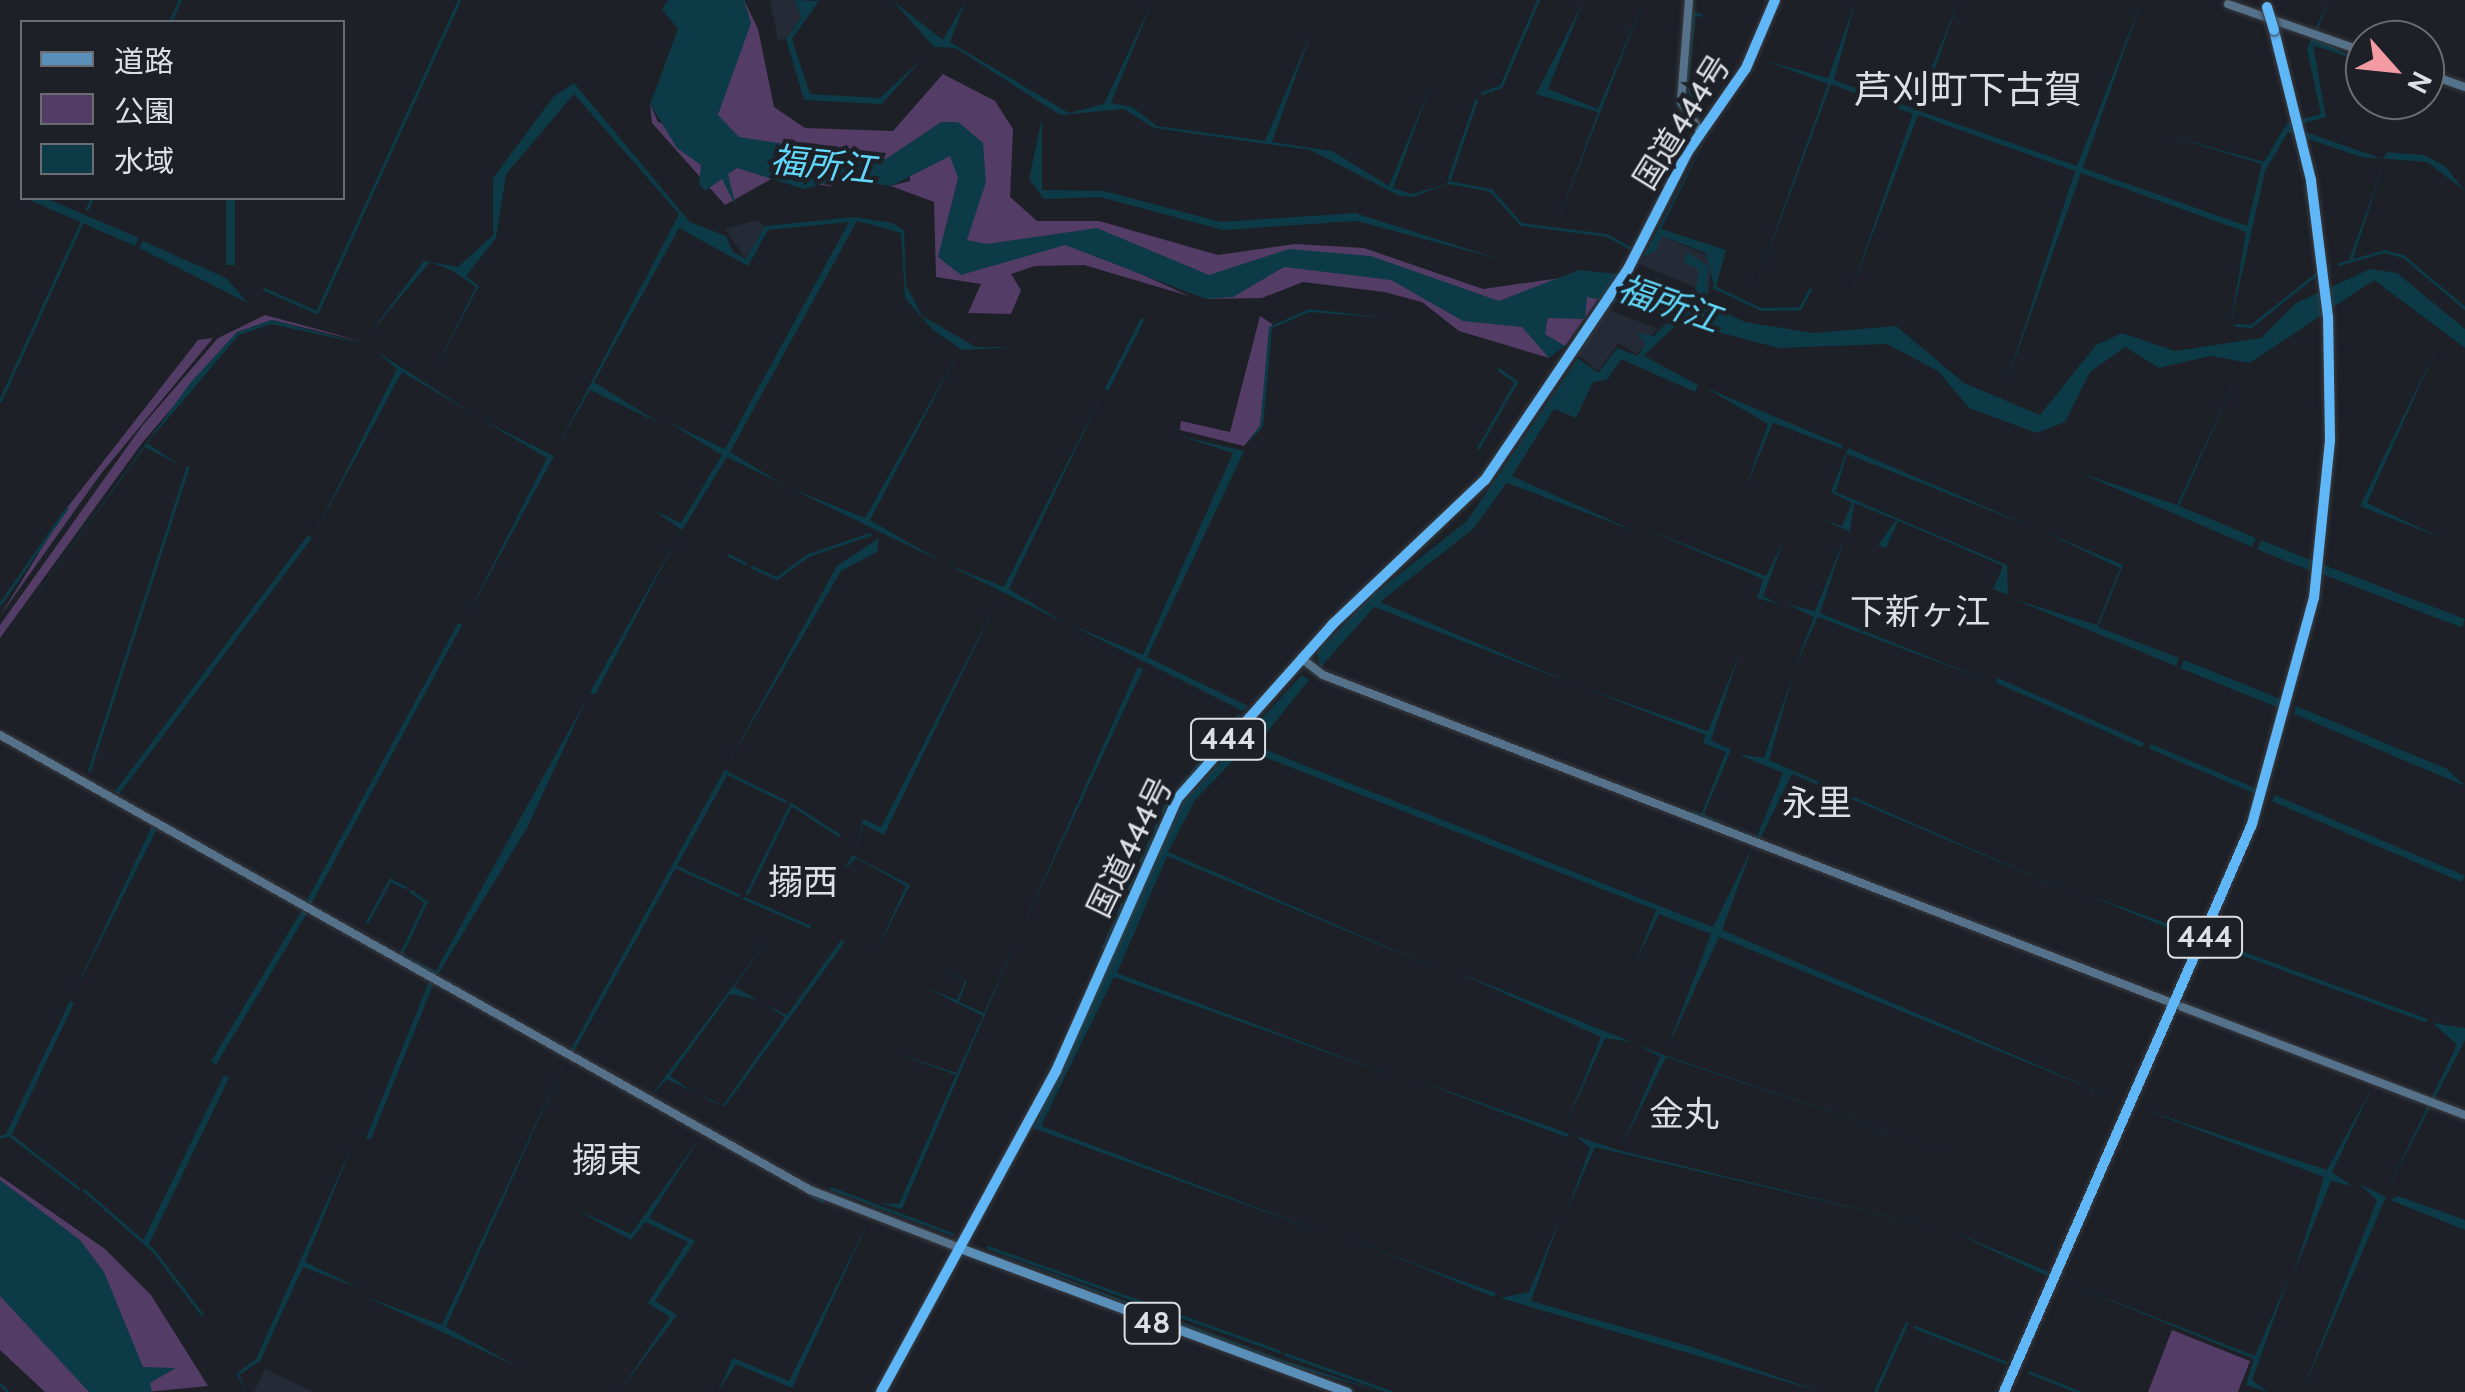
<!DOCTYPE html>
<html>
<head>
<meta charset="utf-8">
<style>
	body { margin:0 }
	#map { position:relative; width:2465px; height:1392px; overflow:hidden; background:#1d2027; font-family:Cabin,"Noto Sans JP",sans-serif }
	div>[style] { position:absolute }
	.built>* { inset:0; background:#252b36 }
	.green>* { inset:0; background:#533c66 }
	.water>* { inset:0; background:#0d3a47; transform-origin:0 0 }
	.stream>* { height:2.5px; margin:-1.25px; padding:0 1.25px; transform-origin:1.25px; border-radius:1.25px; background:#0d3a47 }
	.roads { filter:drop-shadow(0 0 2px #3a3d43) drop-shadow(0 0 2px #3a3d43) }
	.secondary>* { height:8px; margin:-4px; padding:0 4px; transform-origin:4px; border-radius:4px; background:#55728a }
	.primary>* { height:9px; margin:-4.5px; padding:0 4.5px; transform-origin:4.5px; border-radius:4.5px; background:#5a8fb9 }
	.highway>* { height:10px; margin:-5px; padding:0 5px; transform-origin:5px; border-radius:5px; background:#60b7f7 }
	.bridges { filter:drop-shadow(0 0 2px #3a3d43) drop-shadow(0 0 2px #3a3d43) }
	.highway-bridge>* { height:10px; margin:-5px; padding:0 5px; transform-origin:5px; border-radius:5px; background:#60b7f7 }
	span { translate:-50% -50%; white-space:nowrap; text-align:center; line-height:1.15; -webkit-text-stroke:9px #1d2027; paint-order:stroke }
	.shield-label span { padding:2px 8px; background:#1d2027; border:2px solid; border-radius:8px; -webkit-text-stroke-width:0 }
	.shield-label { font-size:30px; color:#dcdfe3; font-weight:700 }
	.street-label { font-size:32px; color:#dcdfe3 }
	.water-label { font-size:35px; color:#61d8fb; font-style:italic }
	.neighbourhood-label { font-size:35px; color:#dcdfe3 }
	.quarter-label { font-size:38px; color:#dcdfe3 }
	.legend { position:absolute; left:20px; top:20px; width:325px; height:180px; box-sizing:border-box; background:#1d2027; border:2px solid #696c72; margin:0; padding:12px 18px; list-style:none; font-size:30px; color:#dcdfe3 }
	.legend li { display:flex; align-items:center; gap:20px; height:50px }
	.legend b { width:50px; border:2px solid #696c72 }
	.north { position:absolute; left:2345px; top:20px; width:100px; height:100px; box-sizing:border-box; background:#1d2027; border:2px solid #696c72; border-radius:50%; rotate:117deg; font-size:28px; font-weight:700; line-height:40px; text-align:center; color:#dcdfe3 }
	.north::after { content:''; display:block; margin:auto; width:35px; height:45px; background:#f49aa2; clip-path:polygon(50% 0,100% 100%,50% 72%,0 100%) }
</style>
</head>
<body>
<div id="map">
	<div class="built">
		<div style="clip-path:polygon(770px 0,795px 0,801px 18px,786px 39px,778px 40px)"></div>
		<div style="clip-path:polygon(756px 220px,765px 226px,746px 259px,725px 229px)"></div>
		<div style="clip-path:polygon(1662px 236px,1712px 258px,1709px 293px,1639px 264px)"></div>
		<div style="clip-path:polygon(1608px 310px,1657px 328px,1637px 354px,1618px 343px,1598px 371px,1578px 355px)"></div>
		<div style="clip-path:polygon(265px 1369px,312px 1391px,311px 1392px,254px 1392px)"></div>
	</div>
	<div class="green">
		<div style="clip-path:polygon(727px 0,744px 0,758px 29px,774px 107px,805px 128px,893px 131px,943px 74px,995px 101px,1013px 129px,1010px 197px,1037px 221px,1099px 221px,1218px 255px,1295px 244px,1364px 248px,1483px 289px,1602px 272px,1490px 308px,1422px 277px,1291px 253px,1212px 283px,1097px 234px,981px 251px,960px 239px,979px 145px,884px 168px,725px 146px,693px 99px)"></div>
		<div style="clip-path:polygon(650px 104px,658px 122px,835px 187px,773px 178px,725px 205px,652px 123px)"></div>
		<div style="clip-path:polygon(945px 148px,966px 159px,945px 259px,1069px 241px,1189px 296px,1084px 265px,1035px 266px,1011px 274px,1021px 290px,1011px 314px,968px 313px,981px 284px,936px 277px,934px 202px,891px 186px,910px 181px,910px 171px)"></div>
		<div style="clip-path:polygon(1281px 264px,1386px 275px,1522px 322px,1549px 358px,1459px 331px,1422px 302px,1384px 292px,1303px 282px,1262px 298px,1206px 299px)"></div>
		<div style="clip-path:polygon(1576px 289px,1631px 304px,1598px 299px,1565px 346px,1543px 336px,1534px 314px)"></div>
		<div style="clip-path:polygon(265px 315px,364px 342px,272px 320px,237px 332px,142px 443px,0 638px,0 625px,142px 426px,218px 338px)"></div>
		<div style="clip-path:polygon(1260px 316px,1272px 324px,1260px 426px,1244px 446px,1180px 430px,1181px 421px,1230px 432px)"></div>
		<div style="clip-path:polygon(213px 338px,100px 475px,0 616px,66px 509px,198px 340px)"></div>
		<div style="clip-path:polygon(0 1176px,105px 1249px,151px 1295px,208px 1386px,146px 1392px,0 1188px)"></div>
		<div style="clip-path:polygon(0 1236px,100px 1392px,45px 1392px,0 1350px)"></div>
		<div style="clip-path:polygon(2172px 1330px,2250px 1361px,2238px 1392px,2148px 1392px)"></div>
	</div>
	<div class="water">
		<div style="clip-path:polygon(668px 0,744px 0,751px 23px,718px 115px,739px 137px,886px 159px,941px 122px,958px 122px,983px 143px,986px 182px,967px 240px,986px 244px,1097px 228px,1209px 275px,1289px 249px,1371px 256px,1499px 301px,1579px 270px,1658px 278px,1694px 299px,1699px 270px,1684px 262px,1687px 252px,1708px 266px,1707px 304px,1745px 322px,1813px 333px,1896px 326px,1964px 383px,2040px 415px,2096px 345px,2122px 333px,2175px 351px,2261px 338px,2296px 303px,2370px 269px,2397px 273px,2465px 329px,2465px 348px,2374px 280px,2250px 363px,2210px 356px,2159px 368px,2125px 347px,2090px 372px,2065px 422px,2037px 433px,1969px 408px,1938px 371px,1887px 344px,1779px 348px,1679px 322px,1644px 356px,1698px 385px,1695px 392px,1621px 359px,1607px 380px,1593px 382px,1576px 418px,1554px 409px,1512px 476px,1637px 532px,1507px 483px,1473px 529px,1380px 602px,1576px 685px,1374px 607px,1320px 668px,1317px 652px,1373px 595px,1467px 521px,1578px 358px,1598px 373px,1617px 348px,1638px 356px,1645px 343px,1636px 333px,1654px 336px,1673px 316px,1587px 297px,1585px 319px,1548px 318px,1545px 334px,1565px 346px,1549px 358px,1522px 327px,1463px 321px,1391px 280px,1284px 267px,1233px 297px,1206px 299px,1065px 245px,961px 275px,938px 257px,958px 178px,950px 156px,891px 186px,841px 179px,804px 189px,737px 168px,728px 174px,736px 207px,722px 179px,705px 191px,699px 184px,701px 165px,677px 148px,650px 104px,678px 29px,662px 9px)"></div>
		<div style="clip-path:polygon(795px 0,819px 1px,792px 39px,810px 94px,880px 98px,922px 59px,882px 104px,804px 100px,786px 39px,801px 18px)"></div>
		<div style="clip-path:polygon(892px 0,943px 40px,966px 0,950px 42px,1069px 113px,1104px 104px,1153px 0,1111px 103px,1132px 107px,1157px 126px,1265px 141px,1312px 31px,1272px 142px,1332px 151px,1389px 186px,1432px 82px,1393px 188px,1412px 194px,1450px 183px,1413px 197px,1400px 196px,1310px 150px,1154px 128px,1124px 109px,1060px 115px,956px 48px,934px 47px)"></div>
		<div style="clip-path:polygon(1584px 0,1548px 89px,1598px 109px,1644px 0,1555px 228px,1598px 112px,1536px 94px)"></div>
		<div style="clip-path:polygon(1856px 0,1834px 80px,1915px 109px,1959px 0,1920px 111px,2077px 166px,2142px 0,2083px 168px,2247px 226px,2262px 164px,2163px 134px,2264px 162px,2287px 123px,2321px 114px,2307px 49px,2328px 0,2315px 38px,2365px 63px,2313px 45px,2326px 117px,2291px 127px,2383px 159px,2387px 152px,2424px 155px,2445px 166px,2465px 191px,2427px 162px,2361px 157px,2288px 132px,2265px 171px,2230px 327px,2246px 232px,2081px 173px,2005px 387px,2075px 171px,1918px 115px,1849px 296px,1913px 114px,1831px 84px,1751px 299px,1828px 84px,1763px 60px,1828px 78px)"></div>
		<div style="clip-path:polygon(574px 83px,690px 222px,726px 236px,733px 252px,746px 259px,765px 226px,854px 217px,893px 223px,904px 231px,906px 285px,922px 316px,976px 347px,1015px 347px,962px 350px,933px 330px,905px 298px,901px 233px,857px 221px,730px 452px,784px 485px,727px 457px,682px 530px,653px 510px,681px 523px,722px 455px,668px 422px,725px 449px,849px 222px,768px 230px,748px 266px,679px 228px,594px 382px,661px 424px,590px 390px,556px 450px,679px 214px,574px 94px,506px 174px,496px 238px,466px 276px,479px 286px,431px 377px,476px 287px,453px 271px,430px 262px,367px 337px,424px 261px,458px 267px,493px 235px,493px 178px,554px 96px)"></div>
		<div style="clip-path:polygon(1042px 118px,1042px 190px,1104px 191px,1221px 222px,1355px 213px,1502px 260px,1357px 221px,1223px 230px,1100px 197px,1044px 199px,1029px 179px)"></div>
		<div style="clip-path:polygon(1709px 133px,1661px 229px,1726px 250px,1715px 290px,1706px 253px,1662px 236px,1656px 251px,1643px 257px)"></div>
		<div style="clip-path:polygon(2383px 166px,2353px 259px,2349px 260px)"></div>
		<div style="clip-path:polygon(45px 198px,139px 238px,135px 246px,27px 199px)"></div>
		<div style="left:226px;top:198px;width:9px;height:67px"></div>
		<div style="clip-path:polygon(143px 241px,226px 278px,248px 303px,139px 248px)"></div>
		<div style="clip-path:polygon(1309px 309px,1388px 318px,1310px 312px,1272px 328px,1263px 427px,1244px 446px,1260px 426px,1269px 327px)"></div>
		<div style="left:1141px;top:318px;width:4px;height:80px;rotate:27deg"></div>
		<div style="clip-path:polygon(272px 320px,368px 345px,271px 324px,239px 335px,147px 443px,181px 466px,145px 447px,0 644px,191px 382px,237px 332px)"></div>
		<div style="clip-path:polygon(2439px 343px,2367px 503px,2441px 538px,2360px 506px)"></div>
		<div style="clip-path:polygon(376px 351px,475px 415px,402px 372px,315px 533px,397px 369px)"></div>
		<div style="clip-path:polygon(958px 353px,870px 520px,942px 562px,790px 488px,865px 518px)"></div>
		<div style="clip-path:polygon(2239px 372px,2179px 506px,2256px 538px,2252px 547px,2080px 473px,2177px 505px)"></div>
		<div style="clip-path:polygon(1704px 387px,1842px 445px,1843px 449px,1773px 423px,1745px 489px,1768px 424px)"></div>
		<div style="clip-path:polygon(1102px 394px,1009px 589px,1065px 623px,946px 564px,1004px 587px)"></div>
		<div style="clip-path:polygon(479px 418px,554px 456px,465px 620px,547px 458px)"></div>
		<div style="clip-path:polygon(1177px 435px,1244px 451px,1147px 657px,1248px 706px,1243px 711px,1069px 624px,1143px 655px,1233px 453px)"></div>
		<div style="clip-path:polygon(1848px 448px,2037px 529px,1847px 454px,1836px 492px,2007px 565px,2008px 595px,1993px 589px,2003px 566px,1918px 529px,1898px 521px,1886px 548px,1878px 545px,1896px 520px,1854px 503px,1850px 532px,1823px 520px,1842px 526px,1852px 503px,1831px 492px)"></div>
		<div style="left:187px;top:466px;width:3px;height:322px;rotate:18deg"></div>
		<div style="clip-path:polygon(1643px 528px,1766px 576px,1784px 540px,1763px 596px,1781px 605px,1757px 598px,1763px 579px)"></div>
		<div style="clip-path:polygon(2042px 531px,2123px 565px,2098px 627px,2179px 658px,2176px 666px,2013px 599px,2097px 625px,2120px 568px)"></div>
		<div style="clip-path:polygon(1846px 534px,1820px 613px,1991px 682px,1818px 617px,1794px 669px,1814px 617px,1787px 604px,1815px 611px)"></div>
		<div style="left:308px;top:535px;width:5px;height:321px;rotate:37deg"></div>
		<div style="clip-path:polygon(679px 535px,595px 695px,590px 692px)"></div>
		<div style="clip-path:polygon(879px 538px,877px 552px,841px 571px,727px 765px,837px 566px)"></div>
		<div style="left:2261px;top:540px;width:57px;height:10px;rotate:22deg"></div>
		<div style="left:2324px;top:565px;width:151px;height:9px;rotate:21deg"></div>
		<div style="clip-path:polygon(999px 597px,884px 835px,863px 824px,856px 849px,863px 819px,881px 827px)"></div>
		<div style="clip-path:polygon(458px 623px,462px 625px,311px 904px,306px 902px)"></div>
		<div style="clip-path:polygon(1739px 655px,1711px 740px,1731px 750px,1704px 814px,1729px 828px,1687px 811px,1702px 813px,1726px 752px,1703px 743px,1706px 735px,1581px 687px,1708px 731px)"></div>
		<div style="left:2184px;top:660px;width:110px;height:9px;rotate:22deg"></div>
		<div style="clip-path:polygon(1138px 667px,1143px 669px,1023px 926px)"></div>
		<div style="clip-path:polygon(1793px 674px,1769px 760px,2080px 896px,1792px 774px,1760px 839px,1734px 829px,1757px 836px,1783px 773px,1738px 754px,1764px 758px)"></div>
		<div style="clip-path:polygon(1302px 675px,1309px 680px,1256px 746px,1713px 927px,1753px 846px,1722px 930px,2124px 1102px,1719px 937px,1667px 1049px,1711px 934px,1659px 914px,1636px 962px,1656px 910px,1244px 749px,1195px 800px,1168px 852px,1450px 974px,1167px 856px,1117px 973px,1402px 1079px,1114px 977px,1041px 1126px,1332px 1236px,1033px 1128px,1183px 802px)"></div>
		<div style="left:1998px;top:678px;width:160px;height:5px;rotate:24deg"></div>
		<div style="clip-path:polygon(587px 698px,528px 826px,437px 976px,434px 974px)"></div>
		<div style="clip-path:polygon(2296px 706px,2447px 769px,2465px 786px,2294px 714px)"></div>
		<div style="left:2151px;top:744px;width:116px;height:5px;rotate:23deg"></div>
		<div style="clip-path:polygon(725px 769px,729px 772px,573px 1053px,570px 1051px)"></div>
		<div style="left:2275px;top:795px;width:206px;height:7px;rotate:23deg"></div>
		<div style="clip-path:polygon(152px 826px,157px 829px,72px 997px)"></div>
		<div style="clip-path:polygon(852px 855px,910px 885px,876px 951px,906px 886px,856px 858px,845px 869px)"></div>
		<div style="clip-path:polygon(2088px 895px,2199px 935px,2197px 940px)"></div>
		<div style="left:302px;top:910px;width:6px;height:177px;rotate:31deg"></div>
		<div style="clip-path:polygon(1021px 930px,902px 1209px,878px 1203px,899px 1204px,956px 1075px,894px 1053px,957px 1073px,983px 1016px,926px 988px,957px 1000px,965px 981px,945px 969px,967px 981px,959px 1002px,984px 1013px)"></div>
		<div style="clip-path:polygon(771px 935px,734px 987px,758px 1000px,730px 994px,670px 1076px,693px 1092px,667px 1079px,650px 1097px)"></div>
		<div style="clip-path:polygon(841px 940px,845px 942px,725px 1106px,710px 1101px,699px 1095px,723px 1105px,785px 1017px,762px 1003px,787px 1015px)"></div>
		<div style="left:2219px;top:943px;width:222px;height:4px;rotate:20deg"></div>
		<div style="clip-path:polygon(1457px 972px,1632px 1042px,1605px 1038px,1565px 1126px,1601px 1037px)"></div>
		<div style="left:429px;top:982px;width:5px;height:168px;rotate:22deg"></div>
		<div style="clip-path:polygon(70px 1001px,74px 1003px,11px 1136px,6px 1134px)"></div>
		<div style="clip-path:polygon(2433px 1023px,2465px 1028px,2465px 1040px,2387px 1191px,2457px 1045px)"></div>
		<div style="clip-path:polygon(1637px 1044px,1661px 1054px,1968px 1159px,1666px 1057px,1622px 1146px,1660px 1057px)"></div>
		<div style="clip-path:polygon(566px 1059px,446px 1327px,518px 1367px,364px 1296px,442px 1325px)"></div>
		<div style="clip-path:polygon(224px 1075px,229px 1078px,148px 1246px,143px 1241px)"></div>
		<div style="clip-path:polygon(1411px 1078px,1570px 1134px,1566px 1137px)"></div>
		<div style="clip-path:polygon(2373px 1086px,2332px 1172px,2352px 1186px,2331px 1181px,2294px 1273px,2324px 1177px,2142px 1109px,2327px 1170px)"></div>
		<div style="clip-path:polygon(701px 1136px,649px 1218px,695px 1241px,655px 1301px,677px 1315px,619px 1392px,670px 1317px,648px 1303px,688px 1242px,645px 1222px,631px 1240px,575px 1209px,631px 1234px)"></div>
		<div style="clip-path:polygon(1576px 1136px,1618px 1150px,1946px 1230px,1595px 1147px,1566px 1213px,1590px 1148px)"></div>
		<div style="clip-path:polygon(355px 1139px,305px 1262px,359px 1288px,303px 1267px,260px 1361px,239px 1375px,247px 1392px,236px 1374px,256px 1359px)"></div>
		<div style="clip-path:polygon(0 1180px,80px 1240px,104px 1272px,143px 1367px,176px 1368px,150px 1383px,152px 1392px,89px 1392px,0 1296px)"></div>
		<div style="clip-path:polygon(2359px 1184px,2386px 1197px,2302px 1392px,2377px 1200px)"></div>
		<div style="clip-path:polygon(2398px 1196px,2465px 1220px,2465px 1230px,2390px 1200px)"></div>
		<div style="clip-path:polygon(871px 1216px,792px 1388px,736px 1364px,718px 1392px,733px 1358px,789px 1381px)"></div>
		<div style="clip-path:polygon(1561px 1216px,1531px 1301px,1692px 1347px,1821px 1392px,1500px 1298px,1529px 1292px)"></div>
		<div style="clip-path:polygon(1951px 1231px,2049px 1272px,2047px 1276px)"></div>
		<div style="clip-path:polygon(1339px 1234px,1423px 1267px,1496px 1293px,1494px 1297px)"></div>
		<div style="clip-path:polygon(976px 1245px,1283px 1360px,1383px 1392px,1272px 1361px)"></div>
		<div style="clip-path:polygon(2289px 1277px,2252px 1380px,2268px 1392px,2246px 1385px,2254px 1359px,2065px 1282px,2255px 1356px)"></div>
	</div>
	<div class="stream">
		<div style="left:170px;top:22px;width:24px;rotate:-66deg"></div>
		<div style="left:1482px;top:93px;width:20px;rotate:-20deg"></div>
		<div style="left:1501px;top:86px;width:94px;rotate:-66.7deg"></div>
		<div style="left:1697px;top:120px;width:40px;rotate:-104.4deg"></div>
		<div style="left:1687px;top:81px;width:68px;rotate:-84.1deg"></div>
		<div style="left:1694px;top:13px;width:7px;rotate:16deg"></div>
		<div style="left:1449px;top:179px;width:83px;rotate:-71.1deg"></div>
		<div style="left:1448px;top:182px;width:44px;rotate:10.5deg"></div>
		<div style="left:1491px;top:190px;width:45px;rotate:48.6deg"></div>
		<div style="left:1521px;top:224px;width:87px;rotate:7.3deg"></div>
		<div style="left:1607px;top:235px;width:26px;rotate:29deg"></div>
		<div style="left:87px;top:209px;width:12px;rotate:-66deg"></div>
		<div style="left:2339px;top:264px;width:47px;rotate:-16.1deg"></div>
		<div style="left:2384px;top:251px;width:20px;rotate:15deg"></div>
		<div style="left:2403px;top:256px;width:81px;rotate:40deg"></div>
		<div style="left:1714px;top:287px;width:52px;rotate:25.1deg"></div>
		<div style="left:1761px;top:309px;width:39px;rotate:-1deg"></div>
		<div style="left:1800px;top:308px;width:21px;rotate:-62deg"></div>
		<div style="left:264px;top:289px;width:58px;rotate:23.5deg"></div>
		<div style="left:317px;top:312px;width:343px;rotate:-65.5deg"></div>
		<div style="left:2236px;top:325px;width:15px;rotate:4deg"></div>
		<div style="left:2251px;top:326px;width:88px;rotate:-38.6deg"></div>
		<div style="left:0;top:401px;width:196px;rotate:-65.5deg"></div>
		<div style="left:1478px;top:448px;width:76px;rotate:-60.1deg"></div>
		<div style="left:1516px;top:382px;width:21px;rotate:-145deg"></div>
		<div style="left:729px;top:555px;width:18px;rotate:27deg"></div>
		<div style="left:752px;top:567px;width:27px;rotate:24deg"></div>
		<div style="left:777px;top:578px;width:39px;rotate:-37deg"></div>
		<div style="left:808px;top:555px;width:65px;rotate:-18.7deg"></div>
		<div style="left:0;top:604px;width:116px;rotate:-55.2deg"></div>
		<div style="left:729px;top:774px;width:62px;rotate:25.7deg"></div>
		<div style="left:677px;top:867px;width:67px;rotate:24.7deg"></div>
		<div style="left:411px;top:891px;width:19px;rotate:36deg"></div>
		<div style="left:426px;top:902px;width:59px;rotate:115.3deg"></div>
		<div style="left:401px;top:955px;width:38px;rotate:27deg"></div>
		<div style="left:747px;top:893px;width:99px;rotate:-63.7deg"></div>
		<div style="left:791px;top:804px;width:57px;rotate:32.9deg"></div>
		<div style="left:744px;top:898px;width:71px;rotate:23.3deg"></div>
		<div style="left:367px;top:922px;width:48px;rotate:-61.3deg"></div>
		<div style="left:390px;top:880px;width:17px;rotate:25deg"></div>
		<div style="left:1103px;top:947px;width:155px;rotate:-66.4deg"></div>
		<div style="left:1165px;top:805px;width:115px;rotate:-50.6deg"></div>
		<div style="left:0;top:1137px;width:9px;rotate:-18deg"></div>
		<div style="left:9px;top:1134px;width:88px;rotate:38deg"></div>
		<div style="left:831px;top:1188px;width:129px;rotate:20.8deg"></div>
		<div style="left:84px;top:1190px;width:93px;rotate:41.1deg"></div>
		<div style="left:154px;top:1251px;width:79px;rotate:52.7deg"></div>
		<div style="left:811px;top:1195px;width:13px;rotate:29deg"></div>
		<div style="left:988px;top:1247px;width:309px;rotate:19.7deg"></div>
		<div style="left:1915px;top:1327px;width:97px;rotate:21.3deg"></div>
		<div style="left:1285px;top:1354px;width:113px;rotate:19.7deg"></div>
		<div style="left:2029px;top:1372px;width:54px;rotate:21.8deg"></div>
		<div style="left:0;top:1384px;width:11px;rotate:45deg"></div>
		<div style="left:1875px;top:1392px;width:75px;rotate:-65.5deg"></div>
	</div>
	<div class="roads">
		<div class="secondary">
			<div style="left:1689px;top:0;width:102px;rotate:94.5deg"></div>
			<div style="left:1681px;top:102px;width:37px;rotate:57deg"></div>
			<div style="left:2228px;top:4px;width:145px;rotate:19.3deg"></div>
			<div style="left:2425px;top:73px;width:42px;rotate:19.3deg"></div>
			<div style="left:1301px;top:658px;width:28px;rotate:38deg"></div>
			<div style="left:1323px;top:675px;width:910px;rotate:21.12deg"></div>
			<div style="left:0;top:735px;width:929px;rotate:29.32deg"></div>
			<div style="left:810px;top:1190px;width:161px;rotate:21.1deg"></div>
			<div style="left:2182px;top:1007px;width:303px;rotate:20.9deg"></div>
		</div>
		<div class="primary">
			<div style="left:960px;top:1248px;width:413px;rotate:20.4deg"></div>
		</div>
		<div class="highway">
			<div style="left:881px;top:1392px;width:366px;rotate:-61.4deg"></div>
			<div style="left:1056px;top:1071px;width:298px;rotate:-66deg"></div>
			<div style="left:1177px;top:799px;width:234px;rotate:-48.3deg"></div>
			<div style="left:1333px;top:624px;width:209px;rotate:-43.5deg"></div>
			<div style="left:1485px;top:480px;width:255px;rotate:-55.9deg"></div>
			<div style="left:1628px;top:269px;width:130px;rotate:-63deg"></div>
			<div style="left:1687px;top:153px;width:103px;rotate:-55.2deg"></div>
			<div style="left:1746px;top:68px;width:74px;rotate:-66.9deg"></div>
			<div style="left:2004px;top:1392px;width:620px;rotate:-66.41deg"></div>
			<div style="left:2252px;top:824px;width:234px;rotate:-74.7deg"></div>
			<div style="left:2314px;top:598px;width:159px;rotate:-84.2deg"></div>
			<div style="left:2330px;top:440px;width:123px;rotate:-90.9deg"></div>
			<div style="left:2328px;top:317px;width:138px;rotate:-97.1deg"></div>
			<div style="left:2311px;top:180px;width:154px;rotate:-103.9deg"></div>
		</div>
	</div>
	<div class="bridges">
		<div class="highway-bridge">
			<div style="left:2267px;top:7px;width:24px;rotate:73deg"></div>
		</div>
	</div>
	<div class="shield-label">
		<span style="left:1228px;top:739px">444</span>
		<span style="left:2205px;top:937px">444</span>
		<span style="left:1152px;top:1323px">48</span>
	</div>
	<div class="street-label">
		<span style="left:1682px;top:122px;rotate:-58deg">国道444号</span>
		<span style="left:1130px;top:847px;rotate:-64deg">国道444号</span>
	</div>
	<div class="water-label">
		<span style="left:823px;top:165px;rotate:6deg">福所江</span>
		<span style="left:1669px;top:304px;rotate:19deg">福所江</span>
	</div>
	<div class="neighbourhood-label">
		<span style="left:1920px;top:612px">下新ヶ江</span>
		<span style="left:1817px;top:803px">永里</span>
		<span style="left:803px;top:882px">搦西</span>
		<span style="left:1684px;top:1114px">金丸</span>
		<span style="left:607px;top:1160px">搦東</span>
	</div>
	<div class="quarter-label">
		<span style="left:1968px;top:90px">芦刈町下古賀</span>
	</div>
	<ul class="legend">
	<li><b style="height:12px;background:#5a8fb9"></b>道路</li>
	<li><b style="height:28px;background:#533c66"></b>公園</li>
	<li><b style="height:28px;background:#0d3a47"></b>水域</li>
	</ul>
	<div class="north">N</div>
</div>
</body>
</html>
